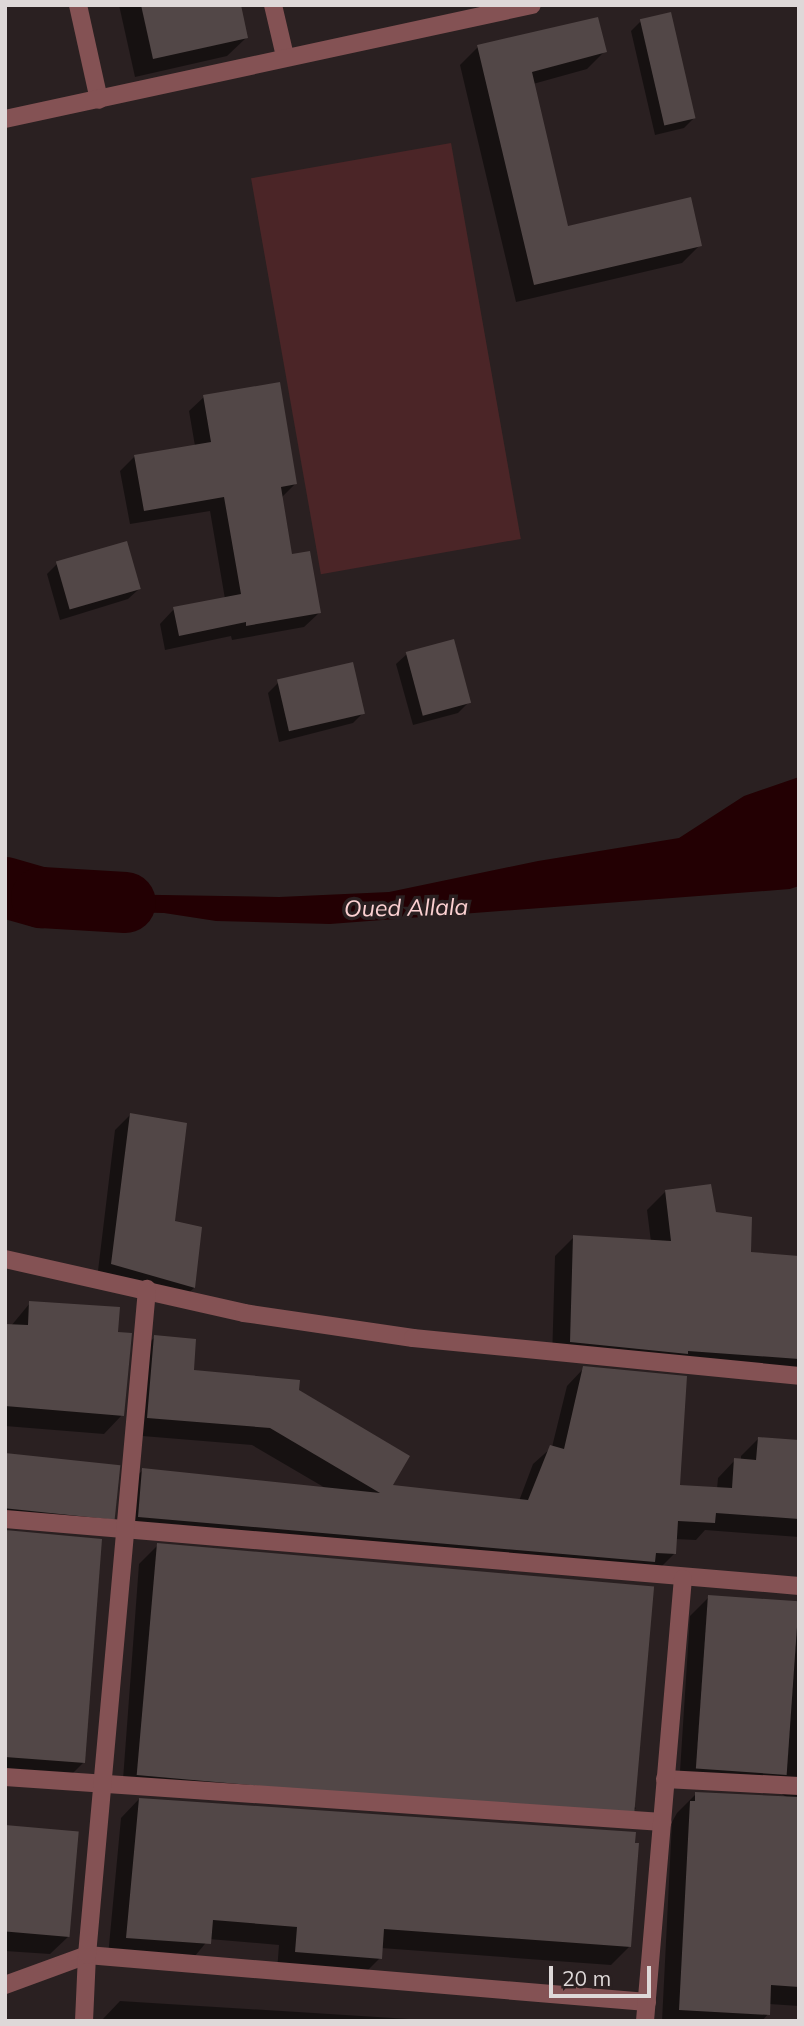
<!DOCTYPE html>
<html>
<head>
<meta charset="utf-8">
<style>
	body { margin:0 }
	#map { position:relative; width:804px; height:2026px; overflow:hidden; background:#2a2021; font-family:Mulish,sans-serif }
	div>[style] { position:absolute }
	.green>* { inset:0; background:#4b2527; transform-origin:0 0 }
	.water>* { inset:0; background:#230003 }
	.shadow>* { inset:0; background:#0007 }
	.river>* { height:61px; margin:-30.5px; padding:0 30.5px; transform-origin:30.5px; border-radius:30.5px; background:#230003 }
	.building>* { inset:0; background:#524747; transform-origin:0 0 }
	.minor>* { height:18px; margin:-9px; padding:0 9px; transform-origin:9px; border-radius:9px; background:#845254 }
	span { translate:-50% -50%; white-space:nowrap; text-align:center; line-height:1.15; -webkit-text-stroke:7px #2a2021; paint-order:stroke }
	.water-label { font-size:23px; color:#fcd1d2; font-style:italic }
	.frame { position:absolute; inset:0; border:7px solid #ded8d8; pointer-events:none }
	.scale { position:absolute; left:549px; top:1966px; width:102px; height:32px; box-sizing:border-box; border:4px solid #ded8d8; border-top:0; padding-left:9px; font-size:21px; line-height:24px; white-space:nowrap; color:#ded8d8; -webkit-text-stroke:5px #2a2021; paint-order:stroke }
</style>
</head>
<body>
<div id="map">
	<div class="green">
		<div style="left:451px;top:143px;width:402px;height:203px;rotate:80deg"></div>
	</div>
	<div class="water">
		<div style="clip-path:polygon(799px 777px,799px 886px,790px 889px,330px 924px,216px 921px,164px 913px,75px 911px,41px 897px,101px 894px,279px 897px,389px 892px,538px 861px,679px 838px,744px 796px)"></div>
	</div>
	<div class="shadow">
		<div style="clip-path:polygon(119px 5px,239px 5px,246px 38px,227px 56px,135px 77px)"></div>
		<div style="clip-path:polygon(641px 21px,694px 118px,684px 128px,655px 135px,631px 31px)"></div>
		<div style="clip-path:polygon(478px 47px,605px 51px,587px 69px,533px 84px,566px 228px,700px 245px,682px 263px,516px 302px,460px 65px)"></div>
		<div style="clip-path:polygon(204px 397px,295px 484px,281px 498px,291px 556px,319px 613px,304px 627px,232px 640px,231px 636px,165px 650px,160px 624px,174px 609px,225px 599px,210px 511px,130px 524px,120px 471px,135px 456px,195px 446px,189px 411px)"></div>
		<div style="clip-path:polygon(57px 564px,139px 589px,128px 599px,60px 620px,47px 574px)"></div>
		<div style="clip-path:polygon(407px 654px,469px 702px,458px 713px,413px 725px,396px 664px)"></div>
		<div style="clip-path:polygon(278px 683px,363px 713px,353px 723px,279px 742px,268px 693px)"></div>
		<div style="clip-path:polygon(130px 1115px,173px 1223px,200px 1228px,194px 1288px,179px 1302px,97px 1279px,115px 1130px)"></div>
		<div style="clip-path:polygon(666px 1191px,714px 1214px,750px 1253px,799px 1258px,799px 1365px,785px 1378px,552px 1360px,555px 1256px,574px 1237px,651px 1242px,647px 1210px)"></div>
		<div style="clip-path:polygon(30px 1303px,117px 1333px,122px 1415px,104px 1434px,5px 1426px,5px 1325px,11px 1326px)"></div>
		<div style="clip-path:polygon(155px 1337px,192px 1372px,297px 1391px,390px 1487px,519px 1501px,533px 1464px,552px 1447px,567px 1386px,584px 1368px,678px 1486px,717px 1489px,718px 1478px,735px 1460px,741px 1460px,741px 1456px,759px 1438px,799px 1468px,799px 1537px,705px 1530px,696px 1540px,675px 1539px,674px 1554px,657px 1571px,121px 1534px,125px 1487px,143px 1470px,327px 1489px,252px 1445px,130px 1435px,137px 1354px)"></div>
		<div style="clip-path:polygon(5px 1455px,114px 1514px,95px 1533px,5px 1527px)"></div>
		<div style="clip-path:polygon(5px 1532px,84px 1762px,65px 1781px,5px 1776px)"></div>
		<div style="clip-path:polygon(158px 1545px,636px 1808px,617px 1827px,122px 1793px,139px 1564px)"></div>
		<div style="clip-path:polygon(709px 1597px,799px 1603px,799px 2006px,769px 2004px,768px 2014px,762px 2021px,662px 2021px,672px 1822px,677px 1813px,696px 1794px,790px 1799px,780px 1793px,679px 1787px,690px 1616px)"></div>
		<div style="clip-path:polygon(139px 1799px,630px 1946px,611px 1965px,381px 1948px,380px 1958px,361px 1977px,277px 1971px,279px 1945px,209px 1939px,190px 1962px,108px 1956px,121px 1818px)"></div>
		<div style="clip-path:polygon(5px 1827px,69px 1936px,50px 1954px,5px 1951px)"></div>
		<div style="clip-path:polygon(120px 2001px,441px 2021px,101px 2021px)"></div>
	</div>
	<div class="river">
		<div style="left:5px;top:887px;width:37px;rotate:16deg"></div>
		<div style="left:41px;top:897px;width:84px;rotate:3.4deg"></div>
	</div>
	<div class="building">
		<div style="clip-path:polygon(141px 5px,241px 5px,248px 38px,153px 59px)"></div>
		<div style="left:671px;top:12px;width:109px;height:32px;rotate:77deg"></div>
		<div style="clip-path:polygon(598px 17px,607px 52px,532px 72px,568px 226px,691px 197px,702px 246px,534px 285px,477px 45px)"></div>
		<div style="clip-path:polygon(280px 382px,297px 484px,281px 487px,292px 554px,310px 551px,321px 613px,246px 626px,246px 622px,179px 636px,173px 607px,241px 594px,224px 497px,144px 511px,134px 455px,211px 442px,203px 395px)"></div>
		<div style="left:127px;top:541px;width:50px;height:74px;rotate:74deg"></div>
		<div style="left:454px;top:639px;width:66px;height:50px;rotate:75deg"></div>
		<div style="left:353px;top:662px;width:53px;height:78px;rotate:77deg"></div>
		<div style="clip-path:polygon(130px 1113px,187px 1123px,175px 1221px,202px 1227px,195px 1288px,111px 1264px)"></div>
		<div style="clip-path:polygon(711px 1184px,716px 1212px,752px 1217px,751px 1252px,799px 1256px,799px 1359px,688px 1351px,688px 1354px,570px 1342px,573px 1235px,671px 1241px,665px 1190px)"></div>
		<div style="clip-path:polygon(29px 1301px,120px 1307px,118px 1332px,132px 1333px,124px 1416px,5px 1406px,5px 1324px,28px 1325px)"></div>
		<div style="clip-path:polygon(154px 1335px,196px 1339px,194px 1370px,300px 1380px,299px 1390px,410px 1456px,393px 1485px,528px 1500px,550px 1445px,564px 1449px,583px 1366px,687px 1376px,680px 1485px,732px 1488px,734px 1458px,756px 1460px,758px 1437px,799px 1440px,799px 1519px,716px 1513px,715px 1523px,678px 1521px,676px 1554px,656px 1553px,655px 1562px,138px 1517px,142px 1468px,380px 1493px,270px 1428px,147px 1418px)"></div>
		<div style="left:5px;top:1453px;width:116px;height:55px;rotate:6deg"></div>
		<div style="clip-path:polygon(5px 1530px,102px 1539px,85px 1763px,5px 1757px)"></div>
		<div style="left:157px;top:1543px;width:499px;height:233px;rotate:5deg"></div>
		<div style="left:708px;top:1595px;width:91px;height:174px;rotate:4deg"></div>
		<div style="clip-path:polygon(695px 1792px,799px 1797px,799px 1987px,771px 1985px,770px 2015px,679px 2010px,690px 1801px,695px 1801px)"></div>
		<div style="clip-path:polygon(139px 1798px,636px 1832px,635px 1843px,639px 1843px,631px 1947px,384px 1929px,382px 1959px,295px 1952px,297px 1927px,213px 1920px,211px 1944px,126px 1938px)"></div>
		<div style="left:5px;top:1825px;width:74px;height:106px;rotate:5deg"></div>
	</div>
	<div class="minor">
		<div style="left:78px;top:5px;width:97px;rotate:77.5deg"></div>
		<div style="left:273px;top:5px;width:52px;rotate:76.8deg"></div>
		<div style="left:5px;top:119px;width:539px;rotate:-12.21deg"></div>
		<div style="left:5px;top:1259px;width:245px;rotate:12.7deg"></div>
		<div style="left:244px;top:1313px;width:171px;rotate:8.4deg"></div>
		<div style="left:413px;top:1338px;width:388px;rotate:5.6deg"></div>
		<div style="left:5px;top:1519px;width:797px;rotate:4.82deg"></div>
		<div style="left:5px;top:1777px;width:659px;rotate:3.92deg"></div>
		<div style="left:665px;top:1779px;width:134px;rotate:3deg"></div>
		<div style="left:5px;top:1985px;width:87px;rotate:-20.1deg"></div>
		<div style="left:87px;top:1955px;width:562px;rotate:4.8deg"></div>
		<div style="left:84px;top:2021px;width:66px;rotate:-87.4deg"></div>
		<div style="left:87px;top:1955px;width:669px;rotate:-84.85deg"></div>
		<div style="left:645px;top:2021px;width:444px;rotate:-85.1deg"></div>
	</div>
	<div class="water-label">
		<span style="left:406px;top:908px;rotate:-1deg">Oued Allala</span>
	</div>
	<div class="frame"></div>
	<div class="scale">20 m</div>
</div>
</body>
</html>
